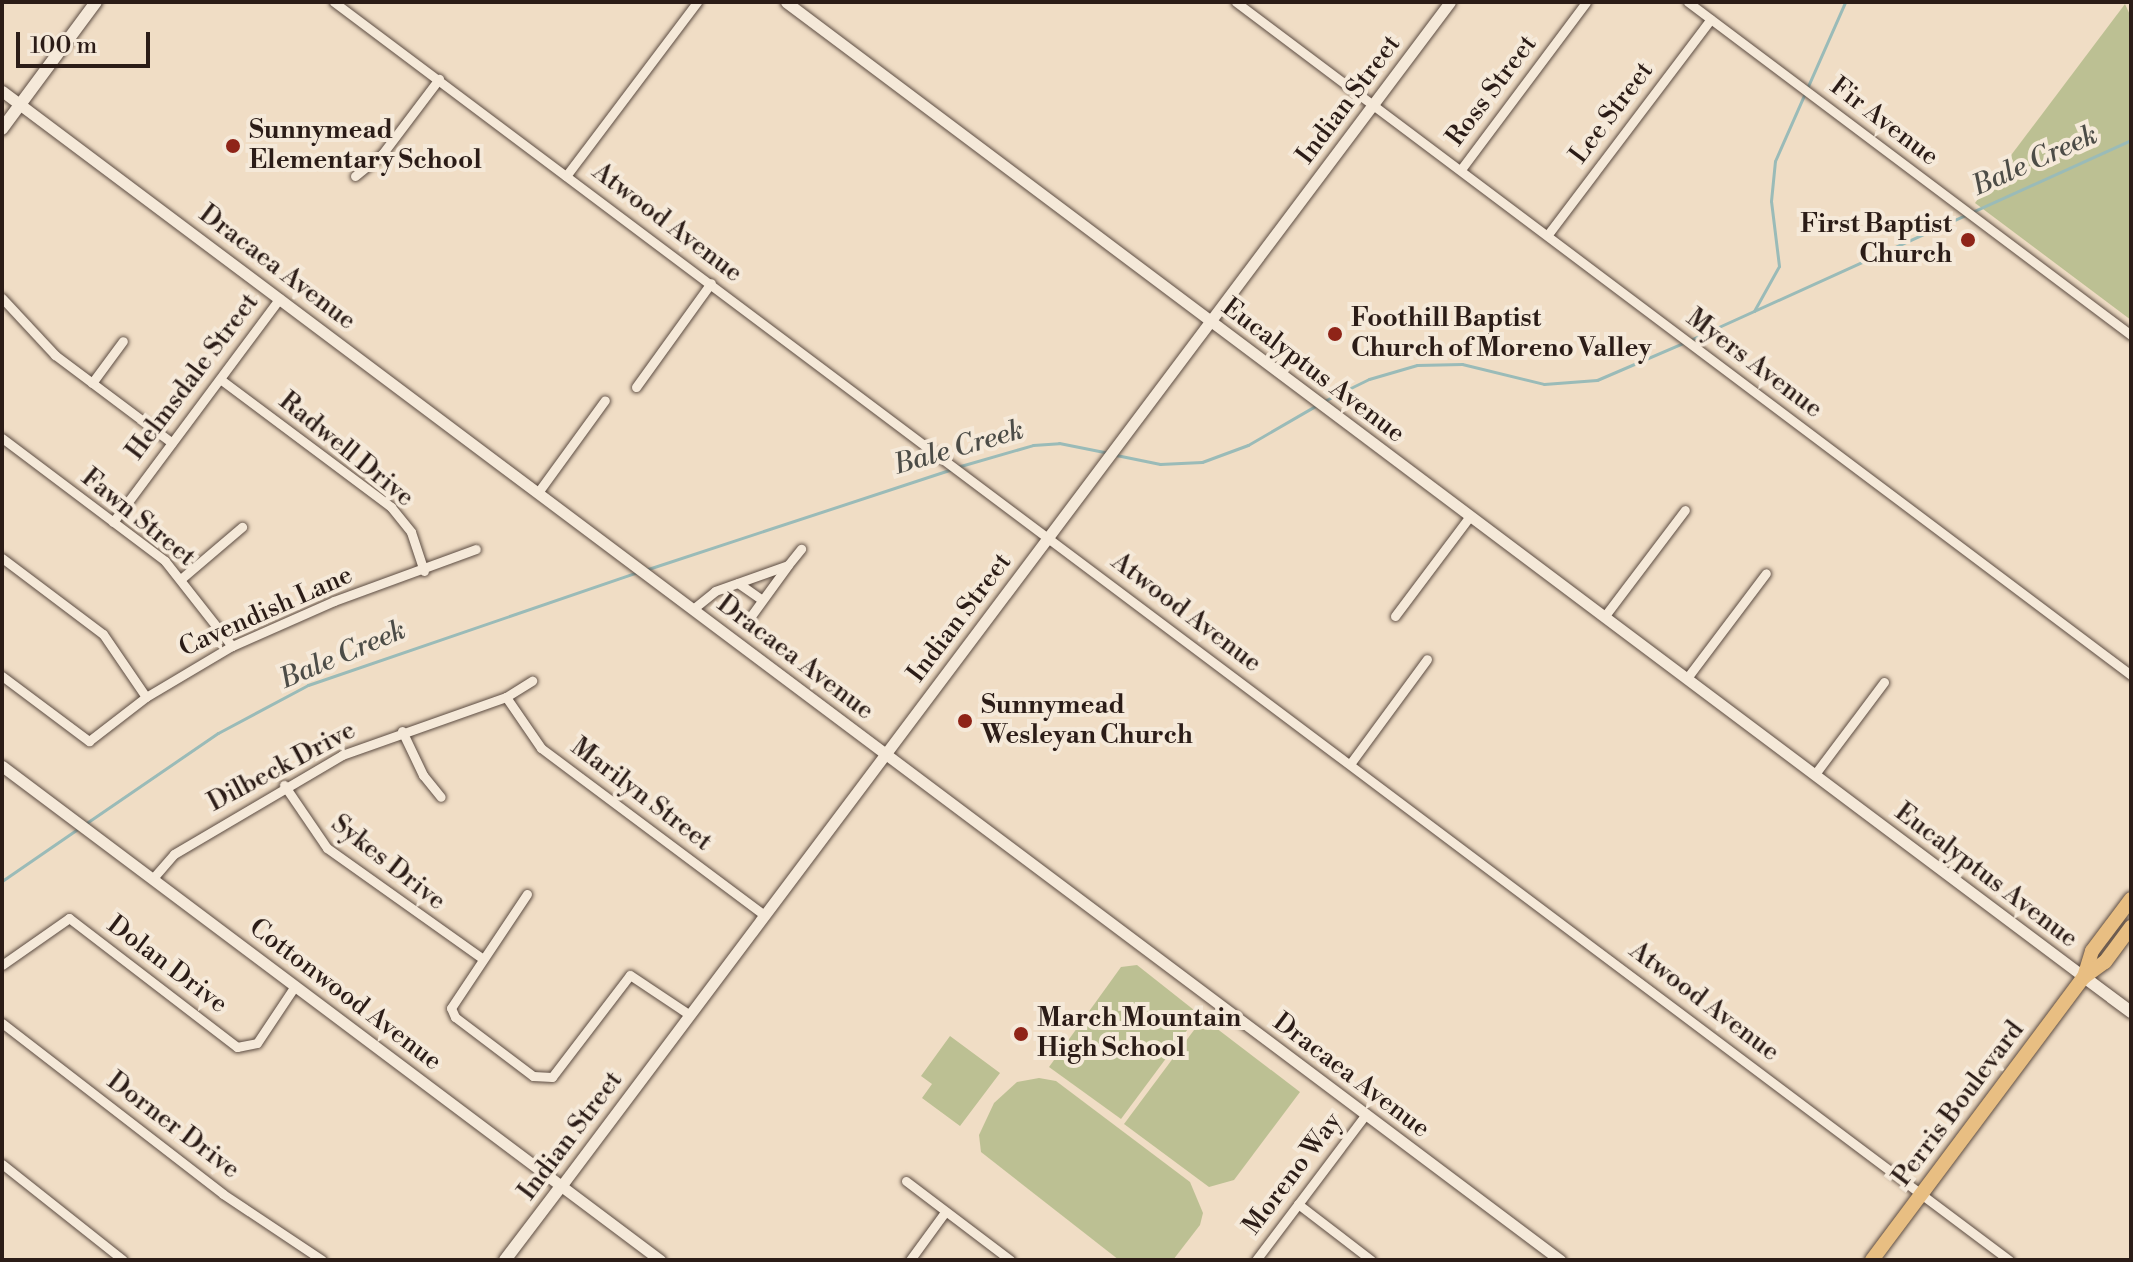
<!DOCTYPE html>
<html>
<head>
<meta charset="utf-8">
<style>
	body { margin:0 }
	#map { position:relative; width:2133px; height:1262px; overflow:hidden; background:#f0ddc5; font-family:"Libre Bodoni",serif }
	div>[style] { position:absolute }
	.green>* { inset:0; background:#bcc093 }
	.stream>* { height:3px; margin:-1.5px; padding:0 1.5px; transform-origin:1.5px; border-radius:1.5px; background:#9abbb8 }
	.roads { filter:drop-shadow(0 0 2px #5c4c42) drop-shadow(0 0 2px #5c4c42) }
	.minor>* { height:9px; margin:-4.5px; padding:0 4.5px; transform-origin:4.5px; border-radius:4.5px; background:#f5e9d9 }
	.tertiary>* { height:11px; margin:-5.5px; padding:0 5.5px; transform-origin:5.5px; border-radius:5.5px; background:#f5e9d9 }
	.secondary>* { height:12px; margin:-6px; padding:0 6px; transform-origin:6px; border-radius:6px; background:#f5e9d9 }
	.primary>* { height:14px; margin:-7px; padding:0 7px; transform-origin:7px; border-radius:7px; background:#e8be82 }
	.dots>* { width:22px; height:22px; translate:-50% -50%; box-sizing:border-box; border:4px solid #f5e9d9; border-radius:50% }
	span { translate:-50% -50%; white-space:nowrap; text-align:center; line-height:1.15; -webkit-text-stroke:8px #f5e9d9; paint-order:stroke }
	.street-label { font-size:26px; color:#2b1c17 }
	.poi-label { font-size:26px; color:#2b1c17; font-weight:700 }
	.left { translate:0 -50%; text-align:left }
	.right { translate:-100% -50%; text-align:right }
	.water-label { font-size:28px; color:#4c4c47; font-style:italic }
	.frame { position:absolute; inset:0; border:4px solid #2b1c17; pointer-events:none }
	.scale { position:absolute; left:16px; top:32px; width:134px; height:36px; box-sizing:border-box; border:4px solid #2b1c17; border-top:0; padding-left:10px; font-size:24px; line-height:28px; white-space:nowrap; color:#2b1c17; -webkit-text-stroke:6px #f5e9d9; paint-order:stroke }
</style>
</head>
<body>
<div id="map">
	<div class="green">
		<div style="clip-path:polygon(2125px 4px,2131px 17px,2131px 320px,1975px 203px)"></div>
		<div style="clip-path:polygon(1137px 965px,1199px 1014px,1121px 1119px,1049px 1067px,1121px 967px)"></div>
		<div style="clip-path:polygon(1203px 1018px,1300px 1092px,1234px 1180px,1209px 1187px,1124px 1124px)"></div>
		<div style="clip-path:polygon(950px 1036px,1000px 1073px,960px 1126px,922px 1098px,932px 1084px,921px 1076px)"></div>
		<div style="clip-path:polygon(1039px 1078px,1056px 1081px,1190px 1182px,1203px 1213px,1200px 1225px,1173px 1260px,1119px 1260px,981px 1152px,979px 1135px,994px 1103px,1017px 1082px)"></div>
	</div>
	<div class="stream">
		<div style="left:1754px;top:311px;width:51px;rotate:-60.9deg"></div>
		<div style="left:1779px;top:266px;width:65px;rotate:-97deg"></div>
		<div style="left:1771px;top:201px;width:40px;rotate:-84.3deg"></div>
		<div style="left:1775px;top:161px;width:174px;rotate:-66.2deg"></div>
		<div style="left:1690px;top:340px;width:484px;rotate:-24.4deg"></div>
		<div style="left:1324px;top:401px;width:50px;rotate:-26.1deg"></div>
		<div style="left:1369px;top:379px;width:50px;rotate:-16.3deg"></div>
		<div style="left:1417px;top:365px;width:45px;rotate:-1.3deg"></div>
		<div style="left:1462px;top:364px;width:84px;rotate:13.7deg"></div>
		<div style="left:1544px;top:384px;width:53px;rotate:-4.3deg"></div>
		<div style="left:1597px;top:380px;width:94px;rotate:-23.3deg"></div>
		<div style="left:1116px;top:455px;width:45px;rotate:11.6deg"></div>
		<div style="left:1160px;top:464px;width:42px;rotate:-2.7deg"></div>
		<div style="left:1202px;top:462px;width:49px;rotate:-20.3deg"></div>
		<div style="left:1248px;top:445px;width:80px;rotate:-30.1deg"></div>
		<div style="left:957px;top:467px;width:79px;rotate:-16.1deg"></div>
		<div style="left:1033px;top:445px;width:26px;rotate:-4deg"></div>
		<div style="left:1059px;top:443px;width:51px;rotate:11.3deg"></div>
		<div style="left:645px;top:570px;width:321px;rotate:-18.2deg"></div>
		<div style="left:85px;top:824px;width:161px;rotate:-34.4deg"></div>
		<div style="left:218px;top:733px;width:102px;rotate:-28.1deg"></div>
		<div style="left:308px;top:685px;width:349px;rotate:-18.9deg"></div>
		<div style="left:2px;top:881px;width:93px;rotate:-34.5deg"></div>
	</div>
	<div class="roads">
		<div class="minor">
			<div style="left:334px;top:2px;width:2095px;rotate:36.91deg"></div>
			<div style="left:1236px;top:2px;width:1120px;rotate:36.94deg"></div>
			<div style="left:1688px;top:2px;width:554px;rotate:36.93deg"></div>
			<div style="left:1462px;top:168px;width:207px;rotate:-53.2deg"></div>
			<div style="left:355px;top:176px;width:36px;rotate:-39deg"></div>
			<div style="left:383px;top:153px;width:93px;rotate:-52.9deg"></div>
			<div style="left:566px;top:176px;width:218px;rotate:-53deg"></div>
			<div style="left:1549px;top:233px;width:268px;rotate:-52.9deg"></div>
			<div style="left:2px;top:298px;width:78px;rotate:47.1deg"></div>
			<div style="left:55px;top:355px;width:146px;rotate:36.9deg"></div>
			<div style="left:220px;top:379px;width:214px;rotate:36.8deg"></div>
			<div style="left:391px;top:507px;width:32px;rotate:51deg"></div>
			<div style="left:411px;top:532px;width:41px;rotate:71.6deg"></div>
			<div style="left:92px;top:383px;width:52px;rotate:-53.6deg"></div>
			<div style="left:636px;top:387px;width:128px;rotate:-54.2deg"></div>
			<div style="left:2px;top:438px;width:204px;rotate:37deg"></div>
			<div style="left:165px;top:561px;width:108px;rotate:51.8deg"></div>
			<div style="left:539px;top:491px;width:112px;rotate:-54deg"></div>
			<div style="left:113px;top:522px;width:279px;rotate:-53.3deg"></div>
			<div style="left:2px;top:558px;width:126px;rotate:37deg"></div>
			<div style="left:103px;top:634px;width:76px;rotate:55.7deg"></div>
			<div style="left:182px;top:578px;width:79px;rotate:-40.4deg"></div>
			<div style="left:738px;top:583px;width:29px;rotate:35deg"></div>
			<div style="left:693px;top:609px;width:28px;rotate:-39deg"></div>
			<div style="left:715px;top:591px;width:77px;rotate:-19.6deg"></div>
			<div style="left:788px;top:565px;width:21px;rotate:-51deg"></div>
			<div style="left:751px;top:616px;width:63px;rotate:-54deg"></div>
			<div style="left:1395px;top:616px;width:125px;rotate:-53.1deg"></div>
			<div style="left:1604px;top:617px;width:134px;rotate:-52.9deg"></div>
			<div style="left:2px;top:676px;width:109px;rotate:36.8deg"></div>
			<div style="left:89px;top:741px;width:72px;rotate:-37.7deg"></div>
			<div style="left:146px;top:697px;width:100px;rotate:-30.7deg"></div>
			<div style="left:232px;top:646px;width:111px;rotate:-23.8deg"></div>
			<div style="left:334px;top:601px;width:151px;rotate:-20.1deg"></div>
			<div style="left:1687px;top:678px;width:131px;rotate:-53deg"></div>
			<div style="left:506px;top:697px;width:62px;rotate:55.5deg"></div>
			<div style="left:541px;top:748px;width:279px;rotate:36.8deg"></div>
			<div style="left:402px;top:731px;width:49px;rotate:64.5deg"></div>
			<div style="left:423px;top:775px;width:28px;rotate:51deg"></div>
			<div style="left:1350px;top:764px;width:130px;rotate:-53.7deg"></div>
			<div style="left:1815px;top:774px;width:115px;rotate:-53.1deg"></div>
			<div style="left:284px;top:785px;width:76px;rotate:55.7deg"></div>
			<div style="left:327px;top:848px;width:190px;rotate:35.4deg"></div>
			<div style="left:154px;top:877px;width:30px;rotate:-49deg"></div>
			<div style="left:174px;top:854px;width:195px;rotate:-30.5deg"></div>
			<div style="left:342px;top:755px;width:174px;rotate:-19.5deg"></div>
			<div style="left:506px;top:697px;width:31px;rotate:-32deg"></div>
			<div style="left:527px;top:894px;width:137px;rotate:123.7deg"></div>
			<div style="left:451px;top:1008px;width:10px;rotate:66deg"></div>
			<div style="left:455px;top:1017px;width:98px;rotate:37.1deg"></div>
			<div style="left:533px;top:1076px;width:19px;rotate:3deg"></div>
			<div style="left:552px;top:1077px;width:128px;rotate:-52.6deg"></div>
			<div style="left:630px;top:975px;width:72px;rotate:33.7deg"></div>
			<div style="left:2px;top:965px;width:82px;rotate:-35deg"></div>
			<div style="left:69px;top:918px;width:212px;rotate:37.5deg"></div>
			<div style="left:237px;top:1047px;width:20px;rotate:-11deg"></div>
			<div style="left:257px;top:1043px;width:69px;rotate:-56.3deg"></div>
			<div style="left:2px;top:1023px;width:279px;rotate:37.7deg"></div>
			<div style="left:223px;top:1194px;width:119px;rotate:33.7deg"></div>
			<div style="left:2px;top:1164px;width:154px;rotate:38.4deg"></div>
			<div style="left:906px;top:1181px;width:131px;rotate:37.2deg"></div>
			<div style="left:1298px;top:1204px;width:92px;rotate:37.5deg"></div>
			<div style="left:910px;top:1260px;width:59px;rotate:-53.9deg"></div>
			<div style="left:1256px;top:1260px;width:183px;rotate:-53deg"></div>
		</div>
		<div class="tertiary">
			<div style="left:786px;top:2px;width:1623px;rotate:36.91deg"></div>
			<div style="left:2px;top:91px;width:1948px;rotate:36.88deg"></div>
			<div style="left:2px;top:766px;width:823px;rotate:36.9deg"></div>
			<div style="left:562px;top:1185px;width:1479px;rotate:-53.11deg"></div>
		</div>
		<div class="secondary">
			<div style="left:2px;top:129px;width:158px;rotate:-53.5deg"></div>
			<div style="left:2084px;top:977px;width:59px;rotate:36.7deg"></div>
			<div style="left:505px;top:1260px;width:94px;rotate:-52.8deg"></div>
		</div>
		<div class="primary">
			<div style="left:2084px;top:977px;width:27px;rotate:-73deg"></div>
			<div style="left:2092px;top:951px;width:65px;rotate:-53.1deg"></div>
			<div style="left:1872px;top:1260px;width:354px;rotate:-53.2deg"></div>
			<div style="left:2084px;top:977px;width:26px;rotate:-36deg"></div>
			<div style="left:2105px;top:962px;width:44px;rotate:-53.4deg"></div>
		</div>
	</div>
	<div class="dots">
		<div style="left:233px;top:146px;background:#8f2418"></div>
		<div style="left:1968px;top:240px;background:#8f2418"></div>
		<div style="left:1335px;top:334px;background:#8f2418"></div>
		<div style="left:965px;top:721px;background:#8f2418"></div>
		<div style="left:1021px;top:1034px;background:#8f2418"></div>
	</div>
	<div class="street-label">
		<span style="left:1492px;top:91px;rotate:-53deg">Ross Street</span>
		<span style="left:1349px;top:100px;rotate:-53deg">Indian Street</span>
		<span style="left:1612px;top:113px;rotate:-53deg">Lee Street</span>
		<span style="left:1884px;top:122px;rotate:37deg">Fir Avenue</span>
		<span style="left:667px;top:223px;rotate:37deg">Atwood Avenue</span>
		<span style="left:277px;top:268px;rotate:37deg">Dracaea Avenue</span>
		<span style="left:1754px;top:364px;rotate:37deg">Myers Avenue</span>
		<span style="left:1313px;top:371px;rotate:37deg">Eucalyptus Avenue</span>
		<span style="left:193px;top:377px;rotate:-53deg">Helmsdale Street</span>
		<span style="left:346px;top:450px;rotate:39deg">Radwell Drive</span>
		<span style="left:138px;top:518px;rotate:39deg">Fawn Street</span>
		<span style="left:266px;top:612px;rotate:-24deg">Cavendish Lane</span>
		<span style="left:1186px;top:613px;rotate:37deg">Atwood Avenue</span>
		<span style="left:960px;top:618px;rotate:-53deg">Indian Street</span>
		<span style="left:795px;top:658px;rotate:37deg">Dracaea Avenue</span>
		<span style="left:282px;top:767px;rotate:-28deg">Dilbeck Drive</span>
		<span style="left:641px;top:795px;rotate:37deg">Marilyn Street</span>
		<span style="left:388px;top:863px;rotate:38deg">Sykes Drive</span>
		<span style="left:1986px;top:876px;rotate:37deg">Eucalyptus Avenue</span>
		<span style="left:167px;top:965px;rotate:37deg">Dolan Drive</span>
		<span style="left:345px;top:995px;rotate:37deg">Cottonwood Avenue</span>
		<span style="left:1704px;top:1002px;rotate:37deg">Atwood Avenue</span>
		<span style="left:1351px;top:1076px;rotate:37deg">Dracaea Avenue</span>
		<span style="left:1959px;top:1104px;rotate:-53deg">Perris Boulevard</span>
		<span style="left:173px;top:1126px;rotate:37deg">Dorner Drive</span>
		<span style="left:571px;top:1136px;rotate:-53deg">Indian Street</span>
		<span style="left:1293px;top:1174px;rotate:-53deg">Moreno Way</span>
	</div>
	<div class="poi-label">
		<span class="left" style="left:249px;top:146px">Sunnymead<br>Elementary School</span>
		<span class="right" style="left:1952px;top:240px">First Baptist<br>Church</span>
		<span class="left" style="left:1351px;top:334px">Foothill Baptist<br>Church of Moreno Valley</span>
		<span class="left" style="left:981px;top:721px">Sunnymead<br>Wesleyan Church</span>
		<span class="left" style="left:1037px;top:1034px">March Mountain<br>High School</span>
	</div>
	<div class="water-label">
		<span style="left:2035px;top:161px;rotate:-24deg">Bale Creek</span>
		<span style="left:959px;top:448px;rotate:-16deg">Bale Creek</span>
		<span style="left:343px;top:655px;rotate:-23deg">Bale Creek</span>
	</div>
	<div class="frame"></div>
	<div class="scale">100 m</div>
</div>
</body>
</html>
